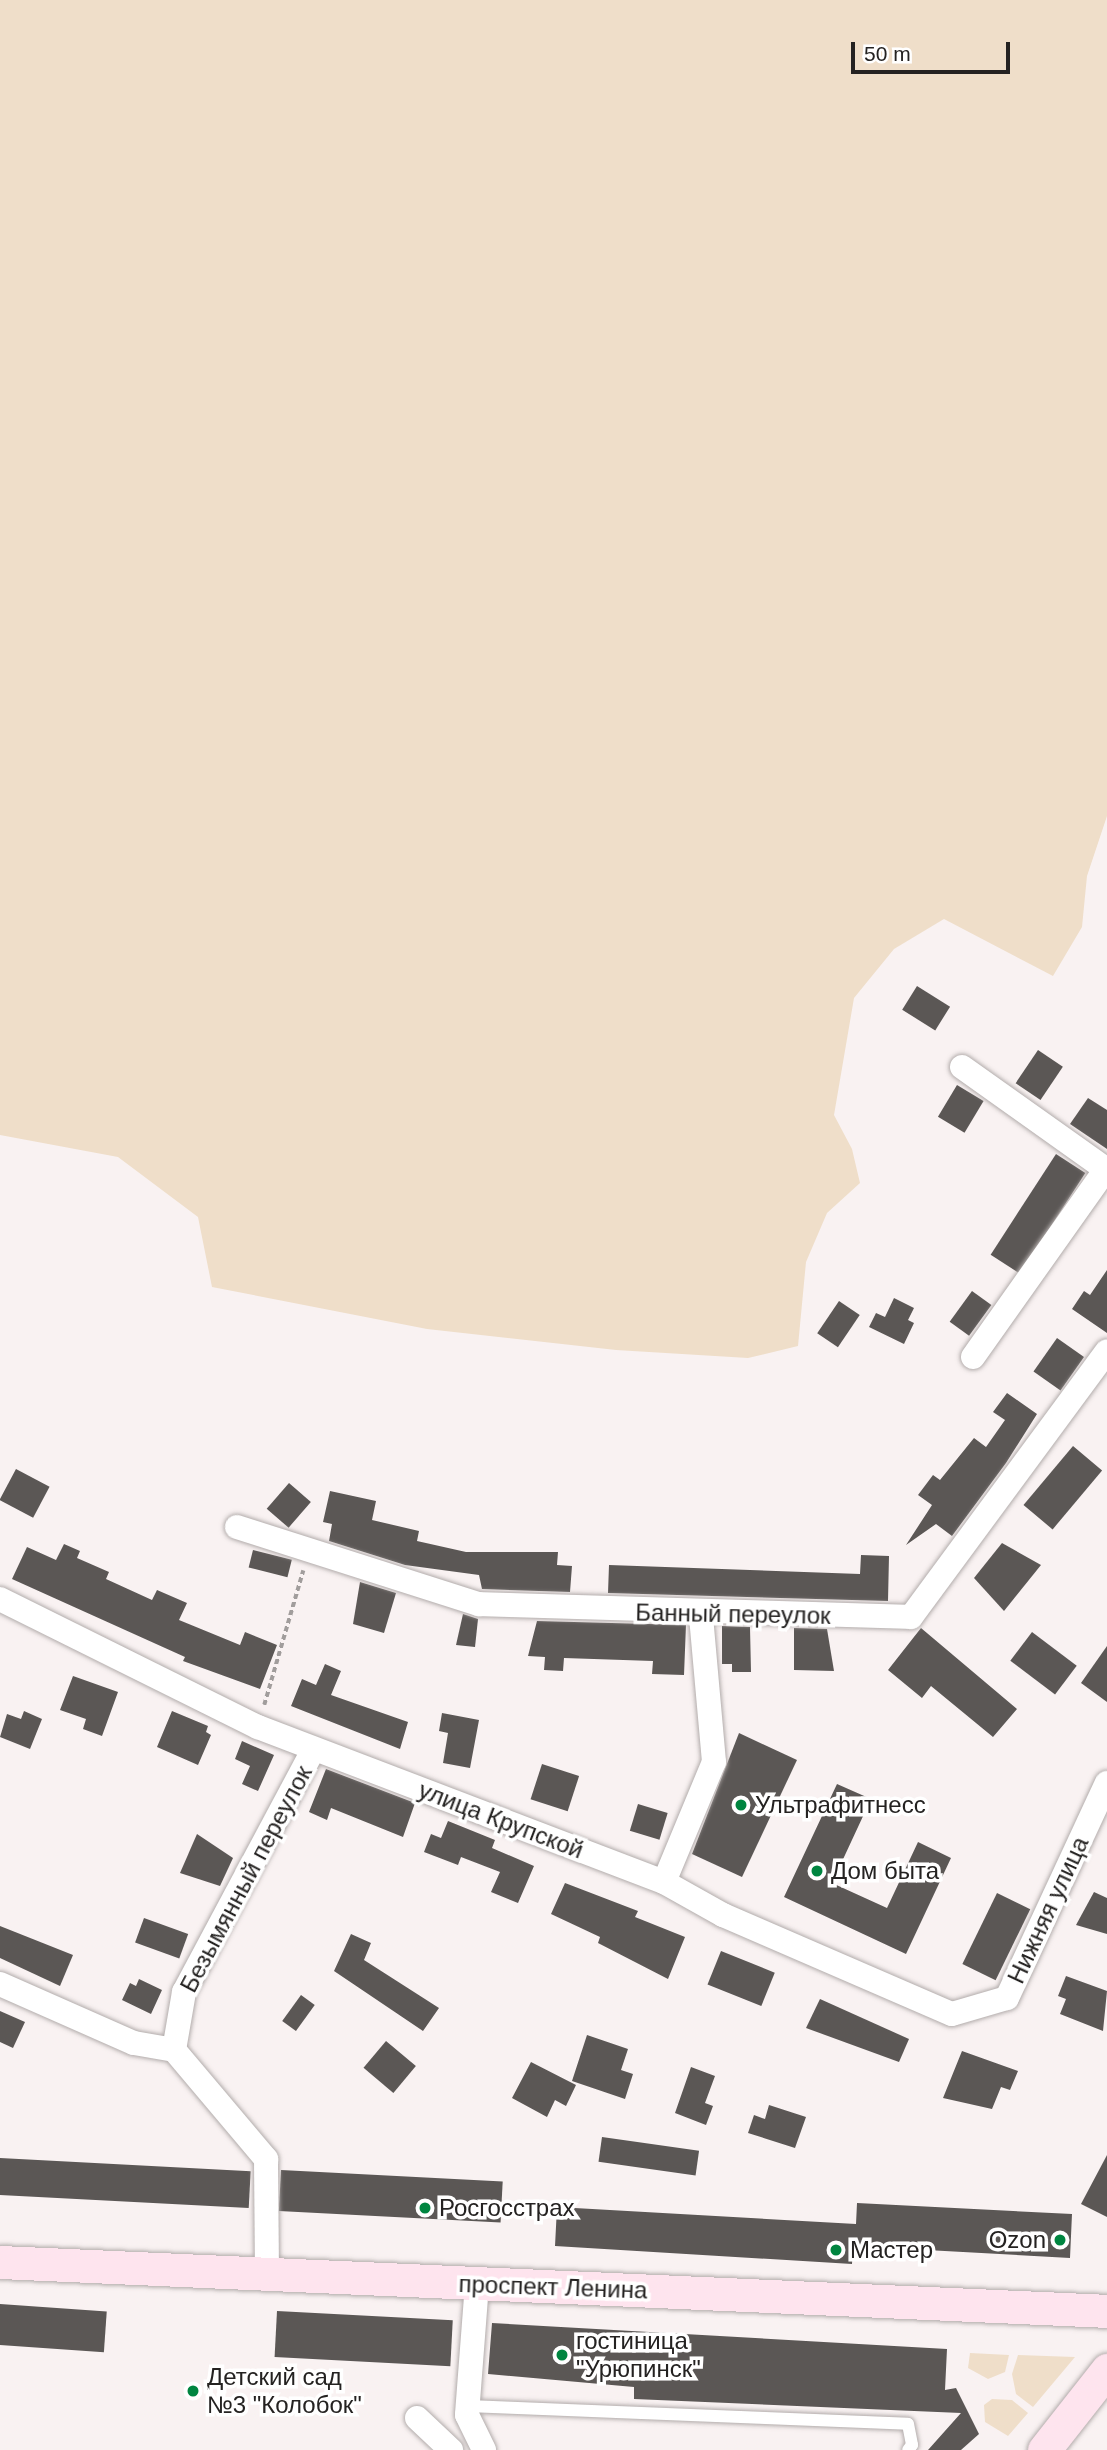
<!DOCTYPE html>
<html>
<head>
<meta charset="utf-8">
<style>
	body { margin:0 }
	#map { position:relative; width:1107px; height:2450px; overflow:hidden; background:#f9f2f2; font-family:Helvetica,sans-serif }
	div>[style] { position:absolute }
	.green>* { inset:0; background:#efdec9 }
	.building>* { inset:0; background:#5b5755; transform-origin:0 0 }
	.path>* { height:3.5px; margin-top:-1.75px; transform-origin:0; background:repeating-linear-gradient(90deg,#a19d9c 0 5px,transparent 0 8.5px) }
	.roads { filter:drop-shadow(0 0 2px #b2acab) drop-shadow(0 0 2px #b2acab) }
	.service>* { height:12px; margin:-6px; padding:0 6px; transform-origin:6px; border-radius:6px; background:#fff }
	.minor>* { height:24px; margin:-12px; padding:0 12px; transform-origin:12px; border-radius:12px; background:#fff }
	.secondary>* { height:33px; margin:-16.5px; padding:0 16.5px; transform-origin:16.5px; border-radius:16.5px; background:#fee4ee }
	.dots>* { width:19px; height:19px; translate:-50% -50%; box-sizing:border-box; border:4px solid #fff; border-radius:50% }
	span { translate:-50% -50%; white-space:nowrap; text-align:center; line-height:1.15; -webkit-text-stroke:7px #fff; paint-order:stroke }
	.street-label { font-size:24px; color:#242221 }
	.poi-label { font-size:24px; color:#242221 }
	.left { translate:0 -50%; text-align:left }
	.right { translate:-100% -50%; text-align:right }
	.scale { position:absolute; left:851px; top:42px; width:159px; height:32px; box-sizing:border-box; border:4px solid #242221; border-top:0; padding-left:9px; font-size:21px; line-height:24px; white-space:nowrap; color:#242221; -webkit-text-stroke:5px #fff; paint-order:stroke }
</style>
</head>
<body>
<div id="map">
	<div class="green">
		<div style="clip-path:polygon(0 0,1107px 0,1107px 816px,1087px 876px,1082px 927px,1053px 976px,944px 919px,894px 949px,854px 998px,834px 1115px,852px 1149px,860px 1183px,827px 1213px,806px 1262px,798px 1346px,748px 1358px,616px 1350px,427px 1329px,212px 1287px,198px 1217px,118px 1157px,0 1135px)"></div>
		<div style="clip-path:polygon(970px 2353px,1009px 2355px,1005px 2372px,988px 2379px,968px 2368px)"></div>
		<div style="clip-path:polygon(1018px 2355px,1075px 2357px,1033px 2407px,1016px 2394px,1012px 2374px)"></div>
		<div style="clip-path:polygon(992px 2399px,1012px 2400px,1028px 2413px,1008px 2436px,985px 2422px,984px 2405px)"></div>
	</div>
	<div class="building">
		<div style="left:917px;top:986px;width:39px;height:28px;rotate:32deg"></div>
		<div style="left:1038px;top:1050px;width:30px;height:40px;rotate:34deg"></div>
		<div style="left:957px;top:1085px;width:31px;height:37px;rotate:31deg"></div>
		<div style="clip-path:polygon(1088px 1098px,1107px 1110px,1107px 1149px,1070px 1124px)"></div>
		<div style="left:1056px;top:1154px;width:35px;height:120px;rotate:33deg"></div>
		<div style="clip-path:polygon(1107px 1270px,1107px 1333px,1072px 1309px,1084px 1291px,1090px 1295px)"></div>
		<div style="left:972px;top:1291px;width:24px;height:38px;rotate:36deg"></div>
		<div style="clip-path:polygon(894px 1298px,914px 1308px,908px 1320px,914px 1323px,904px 1344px,869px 1327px,876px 1313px,885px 1317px)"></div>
		<div style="left:839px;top:1301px;width:25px;height:39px;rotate:34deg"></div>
		<div style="left:1057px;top:1338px;width:33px;height:41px;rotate:35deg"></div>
		<div style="clip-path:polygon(1007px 1393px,1037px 1414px,1006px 1463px,952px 1536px,936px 1524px,906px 1545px,932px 1505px,918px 1495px,933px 1475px,940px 1480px,974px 1438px,986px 1447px,1005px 1420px,993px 1412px)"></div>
		<div style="left:1073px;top:1446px;width:38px;height:77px;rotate:40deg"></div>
		<div style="left:16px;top:1469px;width:38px;height:35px;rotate:28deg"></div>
		<div style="left:289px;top:1483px;width:29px;height:34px;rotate:41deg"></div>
		<div style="clip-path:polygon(330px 1491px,376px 1501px,372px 1520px,419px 1531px,417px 1541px,466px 1552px,558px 1552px,557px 1565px,572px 1566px,570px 1592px,482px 1589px,479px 1575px,405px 1565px,329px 1541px,332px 1524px,323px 1522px)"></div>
		<div style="clip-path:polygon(1002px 1543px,1041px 1565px,1004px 1611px,974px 1578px)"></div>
		<div style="clip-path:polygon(64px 1544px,80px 1551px,77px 1558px,109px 1572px,106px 1579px,152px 1600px,157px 1590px,187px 1603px,179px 1620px,240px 1645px,245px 1632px,277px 1645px,260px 1689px,183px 1661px,185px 1657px,12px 1579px,27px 1547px,56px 1560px)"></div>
		<div style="left:253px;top:1550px;width:40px;height:18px;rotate:14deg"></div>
		<div style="clip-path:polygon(861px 1555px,889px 1556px,888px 1601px,608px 1593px,609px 1565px,860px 1574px)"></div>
		<div style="clip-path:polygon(360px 1582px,396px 1593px,384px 1633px,353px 1624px)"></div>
		<div style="clip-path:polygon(463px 1614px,478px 1619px,475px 1647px,456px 1645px)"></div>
		<div style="clip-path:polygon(537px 1621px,686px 1625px,684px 1675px,652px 1674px,653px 1661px,564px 1658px,563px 1671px,544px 1670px,545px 1657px,528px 1656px)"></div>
		<div style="clip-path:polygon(722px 1626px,750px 1627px,751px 1672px,732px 1672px,732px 1664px,722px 1664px)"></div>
		<div style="clip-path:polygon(794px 1628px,827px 1629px,834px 1671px,794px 1670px)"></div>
		<div style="clip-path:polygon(921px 1628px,1017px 1709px,993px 1737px,931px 1686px,922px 1698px,888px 1670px)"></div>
		<div style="left:1032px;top:1632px;width:56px;height:36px;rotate:37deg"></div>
		<div style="clip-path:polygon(1107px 1646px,1107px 1702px,1081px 1683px)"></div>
		<div style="clip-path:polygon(325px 1664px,341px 1671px,331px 1695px,408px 1722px,400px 1749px,291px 1706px,302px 1679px,316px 1685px)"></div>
		<div style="clip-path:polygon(73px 1676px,118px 1692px,102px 1736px,83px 1729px,86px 1719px,60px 1710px)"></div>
		<div style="clip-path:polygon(24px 1711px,42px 1719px,30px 1749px,0 1737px,7px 1714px,21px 1719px)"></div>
		<div style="clip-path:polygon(172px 1711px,208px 1726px,206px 1732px,211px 1735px,198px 1765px,157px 1747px)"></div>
		<div style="clip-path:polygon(442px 1713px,479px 1720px,470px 1768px,443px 1763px,448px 1733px,439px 1731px)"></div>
		<div style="clip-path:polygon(739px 1733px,797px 1760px,742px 1877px,692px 1854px)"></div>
		<div style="clip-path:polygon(242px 1741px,274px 1755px,258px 1791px,242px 1784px,250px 1766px,235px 1759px)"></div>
		<div style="left:542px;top:1764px;width:39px;height:37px;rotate:18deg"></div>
		<div style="clip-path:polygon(326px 1769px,415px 1803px,403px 1837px,331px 1808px,327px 1820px,309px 1812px)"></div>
		<div style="clip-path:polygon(837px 1784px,871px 1799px,832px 1883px,887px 1908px,918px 1842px,951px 1858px,906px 1954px,784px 1897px)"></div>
		<div style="left:638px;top:1804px;width:31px;height:28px;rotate:17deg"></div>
		<div style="clip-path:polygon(448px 1821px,495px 1840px,492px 1848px,534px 1866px,518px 1903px,491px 1892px,500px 1872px,461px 1857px,458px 1865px,424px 1852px,431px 1834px,441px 1838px)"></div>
		<div style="clip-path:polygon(197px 1834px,233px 1858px,220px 1886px,180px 1873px)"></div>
		<div style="clip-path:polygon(565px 1883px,638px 1911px,635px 1917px,685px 1937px,668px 1979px,598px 1943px,600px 1937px,551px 1914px)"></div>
		<div style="clip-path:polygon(1094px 1892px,1107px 1898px,1107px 1934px,1076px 1925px)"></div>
		<div style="left:997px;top:1893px;width:37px;height:79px;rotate:26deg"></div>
		<div style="left:144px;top:1918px;width:47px;height:26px;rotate:20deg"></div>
		<div style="clip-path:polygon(0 1926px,73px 1955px,60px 1986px,0 1958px)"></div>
		<div style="clip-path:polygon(351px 1934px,371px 1943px,364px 1960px,439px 2008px,423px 2031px,334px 1971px)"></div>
		<div style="left:721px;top:1951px;width:58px;height:36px;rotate:22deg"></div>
		<div style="clip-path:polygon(1066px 1976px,1107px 1991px,1103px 2031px,1060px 2014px,1066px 1999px,1058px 1996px)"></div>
		<div style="clip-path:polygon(139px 1979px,162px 1990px,151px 2014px,122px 2000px,130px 1983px,136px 1986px)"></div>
		<div style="left:301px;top:1995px;width:17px;height:32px;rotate:36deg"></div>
		<div style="clip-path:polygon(820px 1999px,909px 2039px,899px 2062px,806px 2028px)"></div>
		<div style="clip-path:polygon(0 2011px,25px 2022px,13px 2048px,0 2042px)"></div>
		<div style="clip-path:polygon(587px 2035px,628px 2049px,621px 2070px,633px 2074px,625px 2099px,572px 2081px)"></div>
		<div style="left:386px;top:2041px;width:39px;height:35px;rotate:40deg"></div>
		<div style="clip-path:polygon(962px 2051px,1018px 2071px,1010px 2090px,1001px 2087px,992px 2109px,943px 2098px)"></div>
		<div style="clip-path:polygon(531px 2062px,576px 2085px,566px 2106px,555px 2100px,547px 2117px,512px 2098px)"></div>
		<div style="clip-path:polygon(691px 2067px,715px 2076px,705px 2103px,713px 2106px,706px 2125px,675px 2113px)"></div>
		<div style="clip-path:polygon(769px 2105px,806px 2117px,795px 2148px,748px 2133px,754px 2115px,765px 2119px)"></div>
		<div style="left:602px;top:2137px;width:98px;height:25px;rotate:8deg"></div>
		<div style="clip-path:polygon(1107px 2155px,1107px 2217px,1081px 2204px)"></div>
		<div style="left:0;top:2158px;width:251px;height:37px;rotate:3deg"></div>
		<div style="left:281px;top:2170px;width:222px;height:41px;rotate:3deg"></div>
		<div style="clip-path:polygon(857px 2203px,1072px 2214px,1070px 2258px,853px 2246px,852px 2264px,555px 2246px,557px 2207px,856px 2224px)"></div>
		<div style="left:0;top:2304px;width:107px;height:41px;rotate:4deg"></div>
		<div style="left:277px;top:2311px;width:176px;height:46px;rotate:3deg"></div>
		<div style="clip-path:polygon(492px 2323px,947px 2349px,945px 2390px,956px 2388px,979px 2434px,961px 2450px,928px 2450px,961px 2413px,634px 2399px,634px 2387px,488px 2374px)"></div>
	</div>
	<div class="path">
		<div style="left:264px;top:1705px;width:140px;rotate:-73.8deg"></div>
	</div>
	<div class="roads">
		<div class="service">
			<div style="left:468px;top:2406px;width:440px;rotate:2.3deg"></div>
			<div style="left:908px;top:2424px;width:21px;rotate:79deg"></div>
			<div style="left:912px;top:2445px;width:6px;rotate:129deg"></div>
		</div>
		<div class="minor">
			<div style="left:962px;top:1067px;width:178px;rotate:35.4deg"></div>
			<div style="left:973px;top:1357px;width:230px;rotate:-54.7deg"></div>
			<div style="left:237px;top:1527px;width:254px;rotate:17.7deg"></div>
			<div style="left:479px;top:1604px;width:432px;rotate:1.7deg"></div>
			<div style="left:911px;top:1617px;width:330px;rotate:-53.6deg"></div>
			<div style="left:0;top:1599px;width:288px;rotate:26.4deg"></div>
			<div style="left:258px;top:1727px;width:435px;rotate:20.9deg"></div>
			<div style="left:664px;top:1882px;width:68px;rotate:29.2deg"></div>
			<div style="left:723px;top:1915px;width:249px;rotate:23.4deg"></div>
			<div style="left:952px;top:2014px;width:57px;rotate:-16.2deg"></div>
			<div style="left:1007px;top:1998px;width:237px;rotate:-65.1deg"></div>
			<div style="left:664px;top:1882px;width:130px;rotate:-67.4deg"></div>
			<div style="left:714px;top:1762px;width:148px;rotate:-95.1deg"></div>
			<div style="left:0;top:1984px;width:146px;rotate:23.8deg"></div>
			<div style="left:134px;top:2043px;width:41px;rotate:9.9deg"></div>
			<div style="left:174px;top:2050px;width:59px;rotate:-80.2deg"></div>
			<div style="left:184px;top:1992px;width:274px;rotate:-61.9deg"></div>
			<div style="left:174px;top:2050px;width:143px;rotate:49.8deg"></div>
			<div style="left:266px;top:2159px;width:115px;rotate:89.5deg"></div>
			<div style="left:477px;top:2284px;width:131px;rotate:94.4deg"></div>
			<div style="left:467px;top:2415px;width:39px;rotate:64deg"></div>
			<div style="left:417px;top:2418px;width:47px;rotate:43.3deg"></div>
		</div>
		<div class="secondary">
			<div style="left:0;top:2262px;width:1108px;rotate:2.53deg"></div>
			<div style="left:1044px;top:2450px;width:102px;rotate:-51.8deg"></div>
		</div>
	</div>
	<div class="dots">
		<div style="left:741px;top:1805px;background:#008540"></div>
		<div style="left:817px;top:1871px;background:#008540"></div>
		<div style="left:425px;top:2208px;background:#008540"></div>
		<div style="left:1060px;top:2240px;background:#008540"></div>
		<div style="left:836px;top:2250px;background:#008540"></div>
		<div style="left:562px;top:2355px;background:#008540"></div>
		<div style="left:193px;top:2391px;background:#008540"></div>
	</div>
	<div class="street-label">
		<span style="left:733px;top:1614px;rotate:1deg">Банный переулок</span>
		<span style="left:501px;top:1820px;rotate:21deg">улица Крупской</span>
		<span style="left:246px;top:1879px;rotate:-62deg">Безымянный переулок</span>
		<span style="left:1048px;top:1910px;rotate:-65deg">Нижняя улица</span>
		<span style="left:553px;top:2287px;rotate:2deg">проспект Ленина</span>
	</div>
	<div class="poi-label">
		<span class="left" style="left:755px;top:1805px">Ультрафитнесс</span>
		<span class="left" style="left:831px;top:1871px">Дом быта</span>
		<span class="left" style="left:439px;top:2208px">Росгосстрах</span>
		<span class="right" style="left:1046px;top:2240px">Ozon</span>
		<span class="left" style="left:850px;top:2250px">Мастер</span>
		<span class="left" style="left:576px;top:2355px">гостиница<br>"Урюпинск"</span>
		<span class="left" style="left:207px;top:2391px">Детский сад<br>№3 "Колобок"</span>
	</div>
	<div class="scale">50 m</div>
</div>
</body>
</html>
